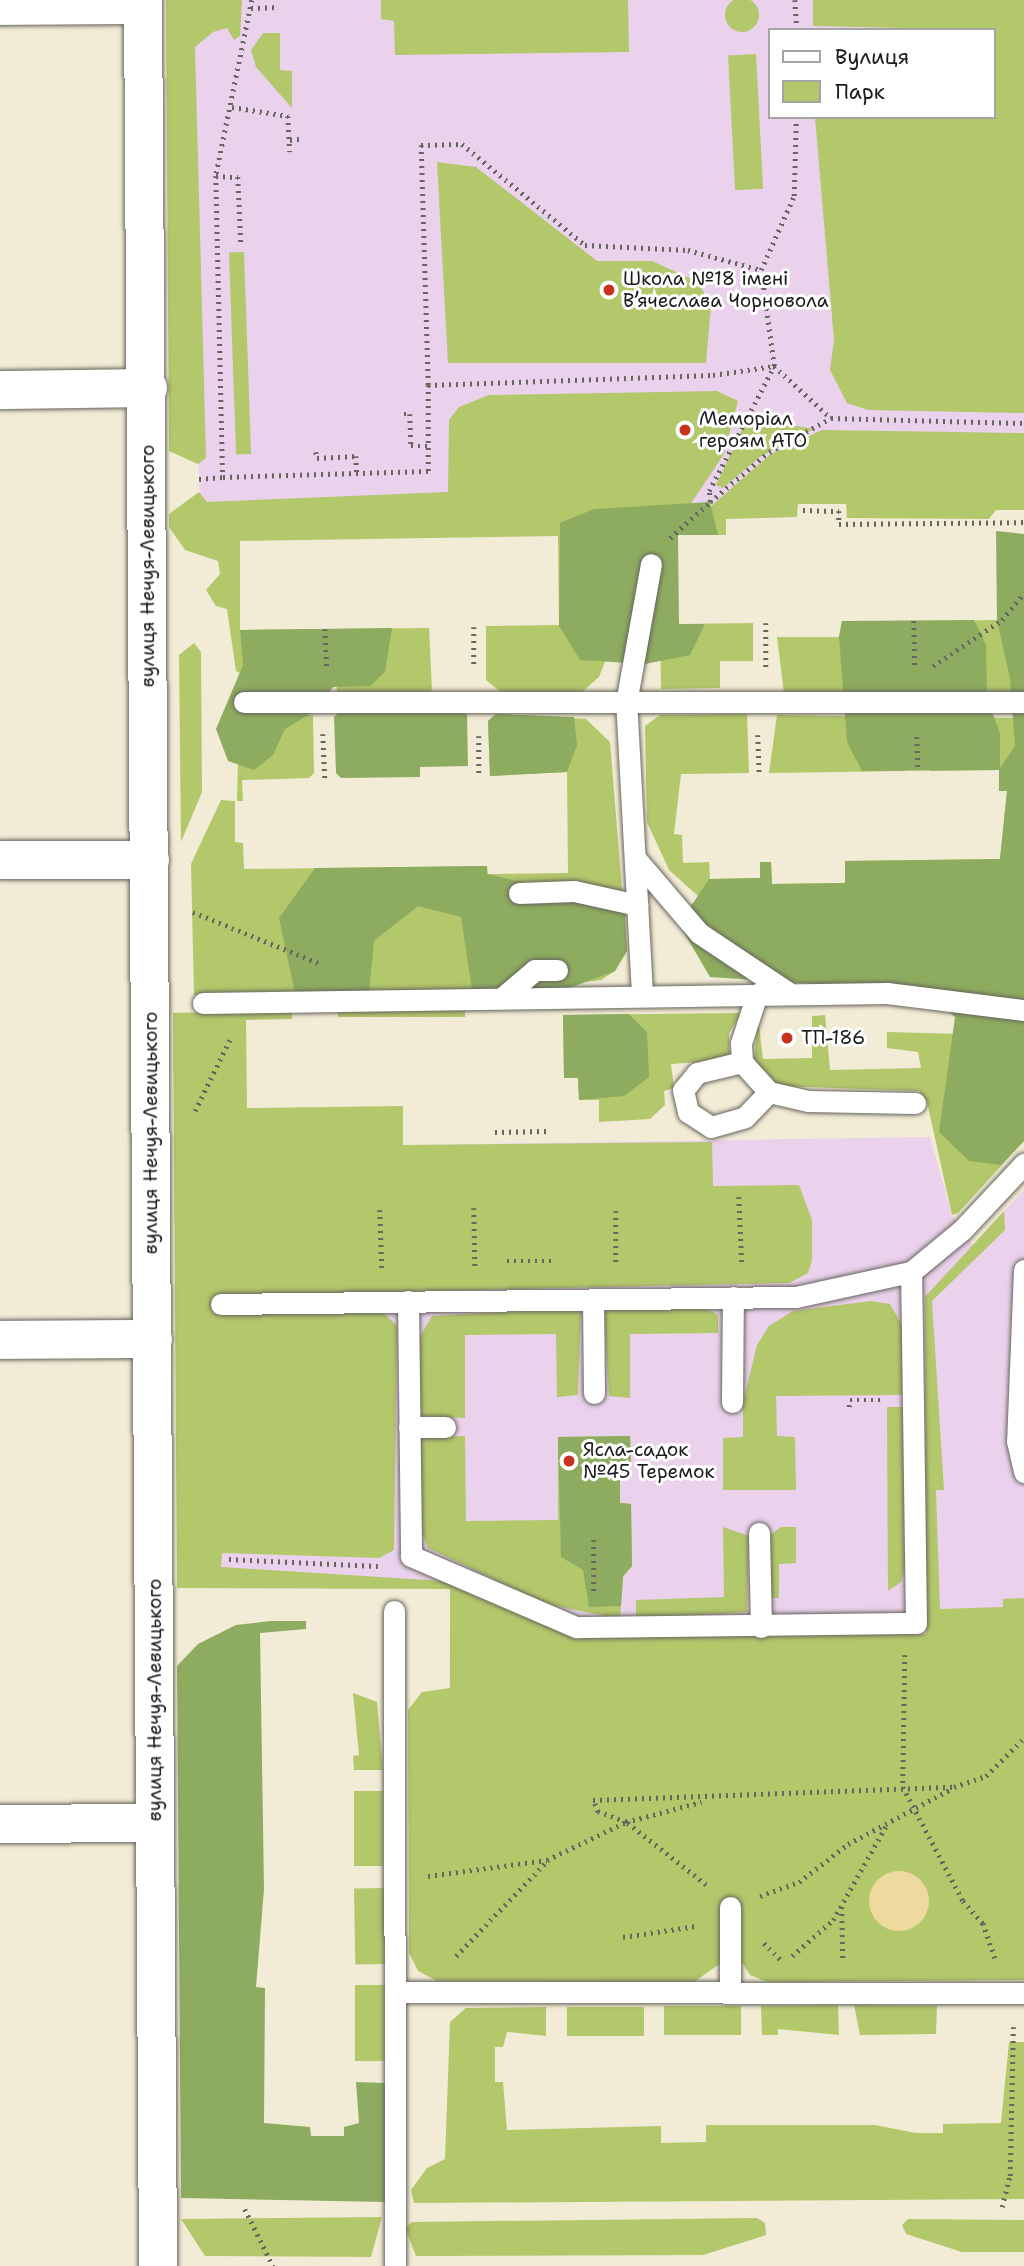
<!DOCTYPE html>
<html>
<head>
<meta charset="utf-8">
<style>
	body { margin:0 }
	#map { position:relative; width:1024px; height:2266px; overflow:hidden; background:#f2ecd6; font-family:"Shantell Sans",sans-serif }
	div>[style] { position:absolute }
	.built>* { inset:0; background:#ead1ec }
	.green>* { inset:0; background:#b3c76b; transform-origin:0 0 }
	.round { border-radius:50% }
	.forest>* { inset:0; background:#8eac5f }
	.sand>* { inset:0; background:#eeda9e }
	.path>* { height:4.5px; margin-top:-2.25px; transform-origin:0; background:repeating-linear-gradient(90deg,#67655d 0 2px,transparent 0 7px) }
	.roads { filter:drop-shadow(0 0 2px #67655d) drop-shadow(0 0 2px #67655d) }
	.lane>* { height:21px; margin:-10.5px; padding:0 10.5px; transform-origin:10.5px; border-radius:10.5px; background:#fff }
	.street>* { height:38px; margin:-19px; padding:0 19px; transform-origin:19px; border-radius:19px; background:#fff }
	.dots>* { width:19px; height:19px; translate:-50% -50%; box-sizing:border-box; border:4px solid #fff; border-radius:50% }
	span { translate:-50% -50%; white-space:nowrap; text-align:center; line-height:1.15; -webkit-text-stroke:6px #fff; paint-order:stroke }
	.poi-label { font-size:19px; color:#1c1c1c }
	.left { translate:0 -50%; text-align:left }
	.street-label { font-size:19px; color:#1c1c1c }
	.legend { position:absolute; left:768px; top:28px; width:228px; height:91px; box-sizing:border-box; background:#fff; border:2px solid #a4a4a4; margin:0; padding:9px 12px; list-style:none; font-size:21px; color:#1c1c1c }
	.legend li { display:flex; align-items:center; gap:14px; height:35px }
	.legend b { width:35px; border:2px solid #a4a4a4 }
</style>
</head>
<body>
<div id="map">
	<div class="built">
		<div style="clip-path:polygon(evenodd,187px 0,1024px 0,1024px 498px,200px 515px,187px 0,770px 30px,994px 30px,994px 117px,770px 117px,770px 30px)"></div>
		<div style="clip-path:polygon(930px 1137px,952px 1215px,973px 1245px,1024px 1190px,1024px 1607px,978px 1730px,449px 1779px,450px 1589px,207px 1588px,203px 1258px,403px 1145px)"></div>
	</div>
	<div class="green">
		<div class="round" style="left:725px;top:-2px;width:34px;height:34px"></div>
		<div style="clip-path:polygon(166px 0,242px 0,240px 36px,234px 40px,227px 28px,213px 32px,195px 47px,206px 458px,198px 464px,169px 451px)"></div>
		<div style="clip-path:polygon(381px 0,628px 0,629px 52px,395px 55px,394px 21px,381px 19px)"></div>
		<div style="clip-path:polygon(813px 0,1024px 0,1024px 413px,868px 410px,847px 403px,830px 370px,834px 340px,815px 117px,994px 117px,994px 30px,813px 26px)"></div>
		<div style="clip-path:polygon(263px 33px,280px 33px,280px 70px,292px 71px,292px 108px,256px 67px,251px 50px)"></div>
		<div style="left:756px;top:54px;width:135px;height:28px;rotate:87deg"></div>
		<div style="clip-path:polygon(437px 162px,476px 167px,597px 261px,652px 261px,698px 282px,711px 305px,706px 363px,448px 363px)"></div>
		<div style="left:244px;top:252px;width:202px;height:15px;rotate:88deg"></div>
		<div style="clip-path:polygon(717px 391px,738px 401px,724px 454px,632px 592px,599px 677px,582px 692px,503px 694px,486px 680px,486px 626px,559px 625px,558px 536px,240px 541px,240px 630px,314px 629px,248px 677px,236px 671px,227px 609px,216px 606px,206px 590px,220px 574px,218px 561px,185px 550px,169px 527px,169px 514px,199px 492px,207px 502px,448px 492px,449px 420px,459px 407px,489px 395px)"></div>
		<div style="clip-path:polygon(745px 423px,778px 423px,814px 429px,760px 457px,723px 488px,716px 485px)"></div>
		<div style="clip-path:polygon(822px 430px,1024px 433px,1024px 510px,996px 510px,989px 519px,847px 518px,846px 504px,798px 504px,797px 517px,726px 519px,726px 535px,678px 535px,771px 454px)"></div>
		<div style="clip-path:polygon(660px 605px,680px 624px,753px 623px,753px 661px,720px 661px,720px 688px,661px 689px)"></div>
		<div style="clip-path:polygon(997px 620px,1024px 693px,928px 693px,926px 621px)"></div>
		<div style="clip-path:polygon(842px 621px,904px 694px,784px 693px,777px 637px,839px 637px)"></div>
		<div style="clip-path:polygon(429px 628px,432px 690px,425px 696px,337px 700px,336px 629px)"></div>
		<div style="clip-path:polygon(194px 643px,201px 652px,202px 792px,181px 842px,179px 655px)"></div>
		<div style="clip-path:polygon(496px 714px,586px 719px,610px 742px,627px 951px,615px 971px,601px 980px,532px 989px,194px 995px,191px 864px,221px 800px,235px 801px,235px 842px,243px 843px,244px 869px,487px 866px,488px 874px,568px 873px,567px 772px,490px 776px,488px 721px)"></div>
		<div style="clip-path:polygon(747px 714px,749px 773px,681px 774px,674px 834px,682px 835px,683px 863px,709px 862px,710px 879px,760px 878px,760px 862px,771px 862px,772px 884px,845px 883px,845px 861px,1000px 859px,1007px 791px,999px 791px,999px 770px,930px 771px,928px 716px,1024px 718px,1024px 995px,727px 922px,669px 870px,647px 822px,645px 726px,660px 715px)"></div>
		<div style="clip-path:polygon(313px 715px,314px 773px,309px 778px,242px 780px,243px 801px,237px 801px,239px 716px)"></div>
		<div style="clip-path:polygon(777px 715px,903px 717px,906px 771px,769px 773px)"></div>
		<div style="clip-path:polygon(292px 1010px,292px 1019px,246px 1020px,247px 1108px,403px 1106px,403px 1145px,712px 1142px,713px 1186px,799px 1185px,812px 1220px,812px 1260px,808px 1273px,789px 1283px,214px 1296px,213px 1314px,382px 1311px,397px 1326px,394px 1550px,379px 1558px,222px 1553px,221px 1567px,442px 1581px,581px 1638px,926px 1634px,925px 1297px,1004px 1211px,1005px 1230px,932px 1301px,944px 1490px,936px 1490px,940px 1609px,1003px 1607px,1003px 1599px,1024px 1598px,1024px 1980px,768px 1982px,750px 1975px,743px 1964px,718px 1965px,694px 1982px,437px 1981px,418px 1971px,409px 1953px,408px 1710px,422px 1692px,450px 1688px,450px 1589px,177px 1588px,173px 1013px)"></div>
		<div style="left:465px;top:1010px;width:7px;height:127px;rotate:90deg"></div>
		<div style="clip-path:polygon(741px 1013px,729px 1033px,729px 1060px,671px 1064px,674px 1088px,664px 1091px,665px 1105px,650px 1119px,599px 1122px,599px 1100px,579px 1100px,578px 1078px,564px 1078px,563px 1015px)"></div>
		<div style="clip-path:polygon(825px 1015px,830px 1070px,921px 1068px,918px 1052px,887px 1048px,887px 1032px,964px 1034px,1024px 1141px,958px 1213px,952px 1215px,927px 1102px,919px 1091px,777px 1086px,754px 1061px,758px 1018px,763px 1059px,812px 1058px,812px 1016px)"></div>
		<div style="clip-path:polygon(871px 1301px,890px 1304px,902px 1325px,903px 1395px,776px 1396px,777px 1436px,795px 1437px,796px 1490px,723px 1490px,723px 1438px,743px 1437px,743px 1402px,757px 1345px,769px 1326px,793px 1311px)"></div>
		<div style="clip-path:polygon(704px 1307px,718px 1315px,718px 1333px,630px 1334px,630px 1398px,609px 1396px,604px 1308px)"></div>
		<div style="clip-path:polygon(581px 1308px,578px 1395px,557px 1397px,556px 1334px,465px 1335px,465px 1418px,417px 1416px,418px 1340px,432px 1316px)"></div>
		<div style="clip-path:polygon(887px 1407px,904px 1407px,905px 1569px,901px 1582px,888px 1591px)"></div>
		<div style="clip-path:polygon(465px 1436px,466px 1521px,558px 1520px,558px 1437px,630px 1436px,631px 1469px,620px 1469px,620px 1503px,631px 1504px,632px 1566px,623px 1577px,620px 1619px,546px 1604px,428px 1548px,418px 1523px,418px 1438px)"></div>
		<div style="clip-path:polygon(723px 1527px,749px 1536px,747px 1612px,636px 1619px,636px 1600px,724px 1597px)"></div>
		<div style="clip-path:polygon(781px 1527px,796px 1527px,796px 1563px,779px 1564px,779px 1598px,770px 1598px,770px 1535px)"></div>
		<div style="clip-path:polygon(353px 1693px,377px 1702px,383px 1770px,354px 1770px,353px 1756px,359px 1755px)"></div>
		<div style="left:354px;top:1791px;width:29px;height:75px"></div>
		<div style="left:385px;top:1888px;width:76px;height:31px;rotate:89deg"></div>
		<div style="left:355px;top:1985px;width:32px;height:76px"></div>
		<div style="clip-path:polygon(838px 2005px,839px 2035px,778px 2029px,778px 2035px,762px 2035px,761px 2006px)"></div>
		<div style="clip-path:polygon(854px 2005px,937px 2006px,936px 2034px,860px 2035px)"></div>
		<div style="left:664px;top:2006px;width:77px;height:29px"></div>
		<div style="clip-path:polygon(546px 2007px,546px 2036px,507px 2032px,503px 2047px,495px 2047px,495px 2082px,503px 2082px,507px 2130px,661px 2126px,661px 2143px,706px 2142px,706px 2125px,875px 2125px,916px 2133px,943px 2133px,943px 2124px,1001px 2123px,1009px 2042px,1024px 2042px,1024px 2199px,414px 2203px,411px 2190px,427px 2168px,445px 2159px,450px 2022px,466px 2008px)"></div>
		<div style="left:567px;top:2007px;width:77px;height:29px"></div>
		<div style="clip-path:polygon(382px 2217px,371px 2257px,205px 2256px,181px 2219px)"></div>
		<div style="clip-path:polygon(757px 2218px,765px 2223px,766px 2235px,703px 2255px,416px 2256px,405px 2228px,412px 2222px)"></div>
		<div style="clip-path:polygon(908px 2219px,1024px 2220px,1024px 2252px,962px 2252px,906px 2234px,902px 2225px)"></div>
	</div>
	<div class="forest">
		<div style="clip-path:polygon(710px 502px,718px 535px,678px 535px,679px 624px,705px 624px,690px 655px,645px 664px,580px 660px,559px 626px,560px 523px,594px 509px)"></div>
		<div style="clip-path:polygon(996px 531px,1024px 534px,1024px 1141px,1001px 1165px,969px 1161px,939px 1132px,955px 1017px,925px 991px,710px 977px,679px 924px,709px 879px,760px 878px,760px 862px,771px 862px,772px 884px,845px 883px,845px 861px,1000px 859px,1007px 791px,999px 791px,999px 770px,862px 771px,847px 742px,839px 637px,842px 621px,974px 620px,986px 645px,987px 699px,1000px 733px,1000px 768px,1015px 746px,1010px 678px,997px 620px)"></div>
		<div style="clip-path:polygon(392px 628px,385px 672px,370px 686px,333px 687px,313px 712px,285px 729px,273px 755px,254px 770px,228px 761px,216px 729px,243px 665px,240px 630px)"></div>
		<div style="clip-path:polygon(448px 705px,467px 714px,468px 766px,420px 767px,420px 777px,341px 778px,336px 773px,334px 717px,345px 706px)"></div>
		<div style="clip-path:polygon(496px 714px,574px 717px,577px 745px,567px 772px,490px 776px,488px 721px)"></div>
		<div style="clip-path:polygon(487px 866px,487px 874px,582px 896px,625px 913px,627px 951px,615px 971px,556px 993px,472px 990px,461px 917px,418px 906px,374px 941px,369px 992px,295px 993px,279px 918px,315px 868px)"></div>
		<div style="clip-path:polygon(629px 1014px,647px 1032px,649px 1077px,624px 1096px,579px 1100px,578px 1078px,564px 1078px,563px 1015px)"></div>
		<div style="clip-path:polygon(630px 1436px,631px 1469px,620px 1469px,620px 1503px,631px 1504px,632px 1566px,623px 1576px,621px 1606px,589px 1607px,583px 1570px,561px 1557px,558px 1437px)"></div>
		<div style="clip-path:polygon(270px 1621px,306px 1621px,306px 1629px,260px 1633px,264px 1889px,256px 1987px,265px 1988px,264px 2123px,310px 2127px,311px 2136px,344px 2136px,344px 2127px,359px 2123px,356px 2082px,385px 2083px,386px 2202px,181px 2198px,177px 1666px,198px 1644px,236px 1625px)"></div>
	</div>
	<div class="sand">
		<div class="round" style="left:869px;top:1871px;width:60px;height:60px"></div>
	</div>
	<div class="path">
		<div style="left:252px;top:0;width:180px;rotate:101.6deg"></div>
		<div style="left:216px;top:176px;width:301px;rotate:88.7deg"></div>
		<div style="left:223px;top:477px;width:205px;rotate:-1.7deg"></div>
		<div style="left:428px;top:471px;width:86px;rotate:-90deg"></div>
		<div style="left:428px;top:385px;width:285px;rotate:-2deg"></div>
		<div style="left:713px;top:375px;width:62px;rotate:-8.4deg"></div>
		<div style="left:774px;top:366px;width:97px;rotate:-97.7deg"></div>
		<div style="left:761px;top:270px;width:81px;rotate:-66deg"></div>
		<div style="left:794px;top:196px;width:79px;rotate:-88.5deg"></div>
		<div style="left:795px;top:0;width:30px;rotate:86deg"></div>
		<div style="left:251px;top:8px;width:28px;rotate:-2deg"></div>
		<div style="left:232px;top:107px;width:57px;rotate:9.1deg"></div>
		<div style="left:288px;top:116px;width:36px;rotate:87deg"></div>
		<div style="left:290px;top:140px;width:9px;rotate:-6deg"></div>
		<div style="left:216px;top:176px;width:22px;rotate:3deg"></div>
		<div style="left:238px;top:177px;width:67px;rotate:87.4deg"></div>
		<div style="left:428px;top:385px;width:240px;rotate:-91.7deg"></div>
		<div style="left:421px;top:145px;width:41px;rotate:-1.4deg"></div>
		<div style="left:462px;top:144px;width:159px;rotate:39.4deg"></div>
		<div style="left:585px;top:245px;width:103px;rotate:2.8deg"></div>
		<div style="left:688px;top:250px;width:76px;rotate:15.3deg"></div>
		<div style="left:404px;top:414px;width:6px"></div>
		<div style="left:410px;top:414px;width:32px;rotate:88deg"></div>
		<div style="left:411px;top:446px;width:18px"></div>
		<div style="left:316px;top:452px;width:6px;rotate:81deg"></div>
		<div style="left:317px;top:458px;width:39px;rotate:-3deg"></div>
		<div style="left:356px;top:456px;width:17px;rotate:87deg"></div>
		<div style="left:199px;top:479px;width:24px;rotate:-5deg"></div>
		<div style="left:710px;top:502px;width:77px;rotate:-40.3deg"></div>
		<div style="left:769px;top:452px;width:71px;rotate:-28.7deg"></div>
		<div style="left:803px;top:510px;width:36px;rotate:2deg"></div>
		<div style="left:839px;top:511px;width:13px;rotate:90deg"></div>
		<div style="left:839px;top:524px;width:185px;rotate:-0.6deg"></div>
		<div style="left:670px;top:538px;width:54px;rotate:-42deg"></div>
		<div style="left:710px;top:502px;width:11px;rotate:-95deg"></div>
		<div style="left:709px;top:491px;width:141px;rotate:-62.5deg"></div>
		<div style="left:774px;top:366px;width:77px;rotate:42.4deg"></div>
		<div style="left:831px;top:418px;width:193px;rotate:1.5deg"></div>
		<div style="left:914px;top:621px;width:48px;rotate:88.8deg"></div>
		<div style="left:766px;top:623px;width:44px;rotate:90deg"></div>
		<div style="left:474px;top:627px;width:41px;rotate:90deg"></div>
		<div style="left:325px;top:629px;width:41px;rotate:87.2deg"></div>
		<div style="left:933px;top:666px;width:83px;rotate:-33.7deg"></div>
		<div style="left:1002px;top:620px;width:35px;rotate:-51deg"></div>
		<div style="left:323px;top:734px;width:44px;rotate:87.4deg"></div>
		<div style="left:758px;top:735px;width:38px;rotate:88deg"></div>
		<div style="left:479px;top:736px;width:41px;rotate:90deg"></div>
		<div style="left:917px;top:737px;width:33px;rotate:88deg"></div>
		<div style="left:193px;top:912px;width:138px;rotate:22.1deg"></div>
		<div style="left:195px;top:1111px;width:82px;rotate:-64.1deg"></div>
		<div style="left:495px;top:1132px;width:55px;rotate:-1deg"></div>
		<div style="left:739px;top:1197px;width:67px;rotate:87.4deg"></div>
		<div style="left:474px;top:1208px;width:59px;rotate:89deg"></div>
		<div style="left:380px;top:1210px;width:58px;rotate:88deg"></div>
		<div style="left:616px;top:1211px;width:55px;rotate:90deg"></div>
		<div style="left:507px;top:1261px;width:46px"></div>
		<div style="left:849px;top:1407px;width:7px;rotate:-82deg"></div>
		<div style="left:850px;top:1400px;width:30px"></div>
		<div style="left:594px;top:1540px;width:51px;rotate:90deg"></div>
		<div style="left:229px;top:1559px;width:149px;rotate:2.7deg"></div>
		<div style="left:905px;top:1655px;width:132px;rotate:90.9deg"></div>
		<div style="left:903px;top:1787px;width:129px;rotate:62.2deg"></div>
		<div style="left:963px;top:1901px;width:30px;rotate:48deg"></div>
		<div style="left:983px;top:1923px;width:40px;rotate:71.1deg"></div>
		<div style="left:428px;top:1876px;width:120px;rotate:-7.7deg"></div>
		<div style="left:547px;top:1860px;width:88px;rotate:-25.7deg"></div>
		<div style="left:626px;top:1822px;width:78px;rotate:-14.9deg"></div>
		<div style="left:706px;top:1885px;width:102px;rotate:-141.8deg"></div>
		<div style="left:626px;top:1822px;width:30px;rotate:-160deg"></div>
		<div style="left:598px;top:1812px;width:13px;rotate:-113deg"></div>
		<div style="left:593px;top:1800px;width:361px;rotate:-2.1deg"></div>
		<div style="left:954px;top:1787px;width:34px;rotate:-19deg"></div>
		<div style="left:986px;top:1776px;width:54px;rotate:-45deg"></div>
		<div style="left:760px;top:1896px;width:41px;rotate:-19.7deg"></div>
		<div style="left:799px;top:1882px;width:62px;rotate:-37.8deg"></div>
		<div style="left:848px;top:1844px;width:119px;rotate:-28.1deg"></div>
		<div style="left:842px;top:1907px;width:51px;rotate:88.9deg"></div>
		<div style="left:623px;top:1937px;width:74px;rotate:-8.6deg"></div>
		<div style="left:764px;top:1943px;width:23px;rotate:45deg"></div>
		<div style="left:456px;top:1956px;width:132px;rotate:-46.2deg"></div>
		<div style="left:792px;top:1956px;width:55px;rotate:-41.3deg"></div>
		<div style="left:833px;top:1920px;width:108px;rotate:-60.6deg"></div>
		<div style="left:1002px;top:2207px;width:32px;rotate:-76deg"></div>
		<div style="left:1010px;top:2176px;width:149px;rotate:-88.8deg"></div>
		<div style="left:245px;top:2209px;width:64px;rotate:63.8deg"></div>
	</div>
	<div class="roads">
		<div class="lane">
			<div style="left:244px;top:702px;width:780px"></div>
			<div style="left:635px;top:858px;width:99px;rotate:49.5deg"></div>
			<div style="left:699px;top:933px;width:108px;rotate:33.7deg"></div>
			<div style="left:519px;top:893px;width:55px;rotate:-2.1deg"></div>
			<div style="left:574px;top:891px;width:65px;rotate:12.5deg"></div>
			<div style="left:642px;top:994px;width:291px;rotate:-93.1deg"></div>
			<div style="left:626px;top:703px;width:141px;rotate:-79.8deg"></div>
			<div style="left:757px;top:994px;width:52px;rotate:108.1deg"></div>
			<div style="left:741px;top:1043px;width:19px;rotate:87deg"></div>
			<div style="left:742px;top:1062px;width:40px;rotate:48deg"></div>
			<div style="left:769px;top:1092px;width:40px;rotate:13deg"></div>
			<div style="left:808px;top:1101px;width:107px;rotate:1.1deg"></div>
			<div style="left:503px;top:997px;width:42px;rotate:-40.2deg"></div>
			<div style="left:535px;top:970px;width:22px"></div>
			<div style="left:203px;top:1003px;width:684px;rotate:-0.84deg"></div>
			<div style="left:887px;top:993px;width:138px;rotate:7.1deg"></div>
			<div style="left:742px;top:1062px;width:46px;rotate:166.3deg"></div>
			<div style="left:697px;top:1073px;width:22px;rotate:129deg"></div>
			<div style="left:683px;top:1090px;width:23px;rotate:77deg"></div>
			<div style="left:688px;top:1112px;width:27px;rotate:33deg"></div>
			<div style="left:711px;top:1127px;width:35px;rotate:-16deg"></div>
			<div style="left:745px;top:1117px;width:35px;rotate:-46deg"></div>
			<div style="left:1024px;top:1270px;width:171px;rotate:92.3deg"></div>
			<div style="left:1017px;top:1441px;width:32px;rotate:77deg"></div>
			<div style="left:593px;top:1299px;width:94px;rotate:89.4deg"></div>
			<div style="left:408px;top:1301px;width:255px;rotate:89.3deg"></div>
			<div style="left:411px;top:1556px;width:180px;rotate:23.3deg"></div>
			<div style="left:576px;top:1627px;width:340px;rotate:-0.7deg"></div>
			<div style="left:916px;top:1623px;width:351px;rotate:-90.8deg"></div>
			<div style="left:221px;top:1304px;width:575px;rotate:-0.7deg"></div>
			<div style="left:796px;top:1297px;width:118px;rotate:-12.3deg"></div>
			<div style="left:911px;top:1272px;width:66px;rotate:-39.5deg"></div>
			<div style="left:962px;top:1230px;width:91px;rotate:-46.8deg"></div>
			<div style="left:732px;top:1402px;width:105px;rotate:-89.5deg"></div>
			<div style="left:409px;top:1427px;width:36px"></div>
			<div style="left:759px;top:1533px;width:94px;rotate:88.8deg"></div>
			<div style="left:394px;top:1611px;width:655px;rotate:89.91deg"></div>
			<div style="left:399px;top:1992px;width:625px;rotate:0.09deg"></div>
			<div style="left:730px;top:1993px;width:86px;rotate:-90deg"></div>
		</div>
		<div class="street">
			<div style="left:143px;top:0;width:2266px;rotate:89.62deg"></div>
			<div style="left:0;top:6px;width:143px;rotate:-0.4deg"></div>
			<div style="left:0;top:390px;width:148px;rotate:-0.8deg"></div>
			<div style="left:0;top:860px;width:150px"></div>
			<div style="left:0;top:1340px;width:153px;rotate:-0.4deg"></div>
			<div style="left:0;top:1824px;width:155px;rotate:-0.4deg"></div>
		</div>
	</div>
	<div class="dots">
		<div style="left:609px;top:290px;background:#c8321e"></div>
		<div style="left:685px;top:430px;background:#c8321e"></div>
		<div style="left:787px;top:1038px;background:#c8321e"></div>
		<div style="left:569px;top:1461px;background:#c8321e"></div>
	</div>
	<div class="poi-label">
		<span class="left" style="left:623px;top:290px">Школа №18 імені<br>В’ячеслава Чорновола</span>
		<span class="left" style="left:699px;top:430px">Меморіал<br>героям АТО</span>
		<span class="left" style="left:801px;top:1038px">ТП-186</span>
		<span class="left" style="left:583px;top:1461px">Ясла-садок<br>№45 Теремок</span>
	</div>
	<div class="street-label">
		<span style="left:148px;top:566px;rotate:-90deg">вулиця Нечуя-Левицького</span>
		<span style="left:151px;top:1133px;rotate:-90deg">вулиця Нечуя-Левицького</span>
		<span style="left:155px;top:1700px;rotate:-90deg">вулиця Нечуя-Левицького</span>
	</div>
	<ul class="legend">
	<li><b style="height:9px;background:#fff"></b>Вулиця</li>
	<li><b style="height:19px;background:#b3c76b"></b>Парк</li>
	</ul>
</div>
</body>
</html>
